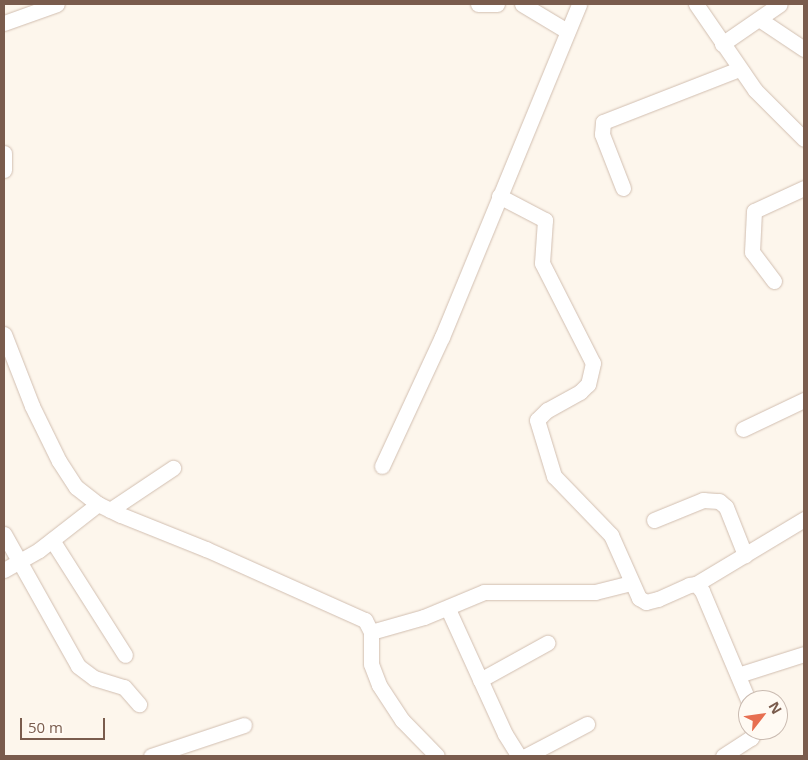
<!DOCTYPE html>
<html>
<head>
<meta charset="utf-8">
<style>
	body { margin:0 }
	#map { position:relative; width:808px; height:760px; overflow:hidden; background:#fdf6ec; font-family:"Open Sans",sans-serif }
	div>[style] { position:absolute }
	.roads { filter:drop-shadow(0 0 1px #d1beb0) drop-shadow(0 0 1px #d1beb0) }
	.minor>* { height:15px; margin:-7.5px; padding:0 7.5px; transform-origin:7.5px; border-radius:7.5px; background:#fff }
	span { translate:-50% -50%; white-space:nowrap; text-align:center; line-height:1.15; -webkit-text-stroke:4px #fffaf3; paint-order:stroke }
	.frame { position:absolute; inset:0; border:5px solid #7a5c4d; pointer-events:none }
	.north { position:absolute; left:738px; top:690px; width:50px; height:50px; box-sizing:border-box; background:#fffaf3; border:1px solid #cabbb1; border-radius:50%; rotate:60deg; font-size:14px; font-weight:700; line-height:20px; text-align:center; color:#7a5c4d }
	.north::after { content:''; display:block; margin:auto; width:18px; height:22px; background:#e76f51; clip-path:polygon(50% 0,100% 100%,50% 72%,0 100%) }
	.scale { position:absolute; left:20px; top:718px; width:85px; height:22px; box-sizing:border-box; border:2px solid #7a5c4d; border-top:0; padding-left:6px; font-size:15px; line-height:18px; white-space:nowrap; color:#7a5c4d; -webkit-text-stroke:4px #fffaf3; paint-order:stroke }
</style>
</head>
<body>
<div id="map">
	<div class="roads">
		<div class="minor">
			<div style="left:478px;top:4px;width:19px"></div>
			<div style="left:522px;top:4px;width:52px;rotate:31deg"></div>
			<div style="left:696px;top:4px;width:104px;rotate:55.5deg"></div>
			<div style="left:755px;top:90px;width:69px;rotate:45deg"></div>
			<div style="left:759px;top:19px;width:54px;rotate:33.7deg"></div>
			<div style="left:4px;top:23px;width:56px;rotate:-19.7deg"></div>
			<div style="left:722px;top:44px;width:70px;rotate:-34.6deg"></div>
			<div style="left:4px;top:153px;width:17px;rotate:90deg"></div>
			<div style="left:623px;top:188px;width:58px;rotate:-111.3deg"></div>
			<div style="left:602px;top:134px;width:12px;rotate:-85deg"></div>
			<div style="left:603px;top:122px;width:146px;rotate:-21.3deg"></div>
			<div style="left:499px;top:196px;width:52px;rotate:27.6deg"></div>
			<div style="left:545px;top:220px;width:43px;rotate:94deg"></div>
			<div style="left:542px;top:263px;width:112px;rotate:63deg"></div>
			<div style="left:593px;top:363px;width:22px;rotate:103deg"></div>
			<div style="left:588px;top:384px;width:11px;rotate:135deg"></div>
			<div style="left:580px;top:392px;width:38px;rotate:151deg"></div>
			<div style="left:547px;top:410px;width:14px;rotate:135deg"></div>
			<div style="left:537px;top:420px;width:59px;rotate:73.1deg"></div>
			<div style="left:554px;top:476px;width:82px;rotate:46deg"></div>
			<div style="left:611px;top:535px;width:69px;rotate:66deg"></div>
			<div style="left:639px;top:598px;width:8px;rotate:30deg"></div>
			<div style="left:646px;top:602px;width:12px;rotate:-14deg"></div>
			<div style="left:658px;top:599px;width:34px;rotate:-24deg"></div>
			<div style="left:689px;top:585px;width:7px;rotate:-8deg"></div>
			<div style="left:696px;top:584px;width:9px;rotate:49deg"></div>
			<div style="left:702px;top:591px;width:118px;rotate:67.1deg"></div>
			<div style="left:774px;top:281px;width:36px;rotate:-127deg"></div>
			<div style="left:752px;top:252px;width:41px;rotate:-87.2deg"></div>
			<div style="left:754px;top:211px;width:55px;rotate:-24.7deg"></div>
			<div style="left:4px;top:334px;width:77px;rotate:68.7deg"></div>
			<div style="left:32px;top:406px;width:61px;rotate:63.9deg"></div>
			<div style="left:59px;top:461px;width:31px;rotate:57deg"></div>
			<div style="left:76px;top:487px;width:28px;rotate:38deg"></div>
			<div style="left:98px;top:504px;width:25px;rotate:26deg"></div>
			<div style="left:121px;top:515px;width:92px;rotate:21.8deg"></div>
			<div style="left:206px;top:549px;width:174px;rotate:24.1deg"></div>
			<div style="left:365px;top:620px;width:13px;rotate:63deg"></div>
			<div style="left:371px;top:632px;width:32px;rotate:90deg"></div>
			<div style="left:371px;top:664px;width:22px;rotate:69deg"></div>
			<div style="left:379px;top:685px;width:42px;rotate:56.7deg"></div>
			<div style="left:402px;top:720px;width:50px;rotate:45.8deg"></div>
			<div style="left:743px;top:429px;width:68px;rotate:-25.4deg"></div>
			<div style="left:382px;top:466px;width:142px;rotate:-65.1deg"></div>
			<div style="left:442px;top:337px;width:360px;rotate:-67.6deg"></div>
			<div style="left:110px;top:510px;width:76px;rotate:-33.7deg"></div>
			<div style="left:654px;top:520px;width:53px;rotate:-22.2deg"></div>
			<div style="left:703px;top:500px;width:16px;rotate:4deg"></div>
			<div style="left:719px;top:501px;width:9px;rotate:41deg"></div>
			<div style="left:726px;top:507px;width:52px;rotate:68.4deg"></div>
			<div style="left:4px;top:534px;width:151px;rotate:60.7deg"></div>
			<div style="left:78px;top:666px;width:20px;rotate:37deg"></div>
			<div style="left:94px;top:678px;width:31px;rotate:17deg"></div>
			<div style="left:124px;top:687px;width:23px;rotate:49deg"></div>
			<div style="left:52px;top:540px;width:136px;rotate:57.6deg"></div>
			<div style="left:4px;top:570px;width:40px;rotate:-29.7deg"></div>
			<div style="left:39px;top:550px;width:75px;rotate:-37.9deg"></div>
			<div style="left:696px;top:584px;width:126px;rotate:-31deg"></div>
			<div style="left:448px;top:609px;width:137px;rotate:65.5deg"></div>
			<div style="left:505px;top:734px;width:26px;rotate:58deg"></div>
			<div style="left:371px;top:632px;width:55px;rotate:-15.8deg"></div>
			<div style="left:424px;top:617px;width:65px;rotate:-22.6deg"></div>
			<div style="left:484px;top:592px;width:111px"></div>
			<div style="left:595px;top:592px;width:37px;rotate:-14deg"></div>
			<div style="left:738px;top:675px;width:69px;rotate:-17.7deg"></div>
			<div style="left:480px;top:680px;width:77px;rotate:-28.9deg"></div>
			<div style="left:151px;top:756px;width:98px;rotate:-18.4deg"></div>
			<div style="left:526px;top:756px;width:69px;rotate:-27.7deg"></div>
			<div style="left:723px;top:756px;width:33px;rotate:-33deg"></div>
			<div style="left:751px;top:738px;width:9px;rotate:-58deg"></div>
		</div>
	</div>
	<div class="frame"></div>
	<div class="north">N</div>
	<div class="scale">50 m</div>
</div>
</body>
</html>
